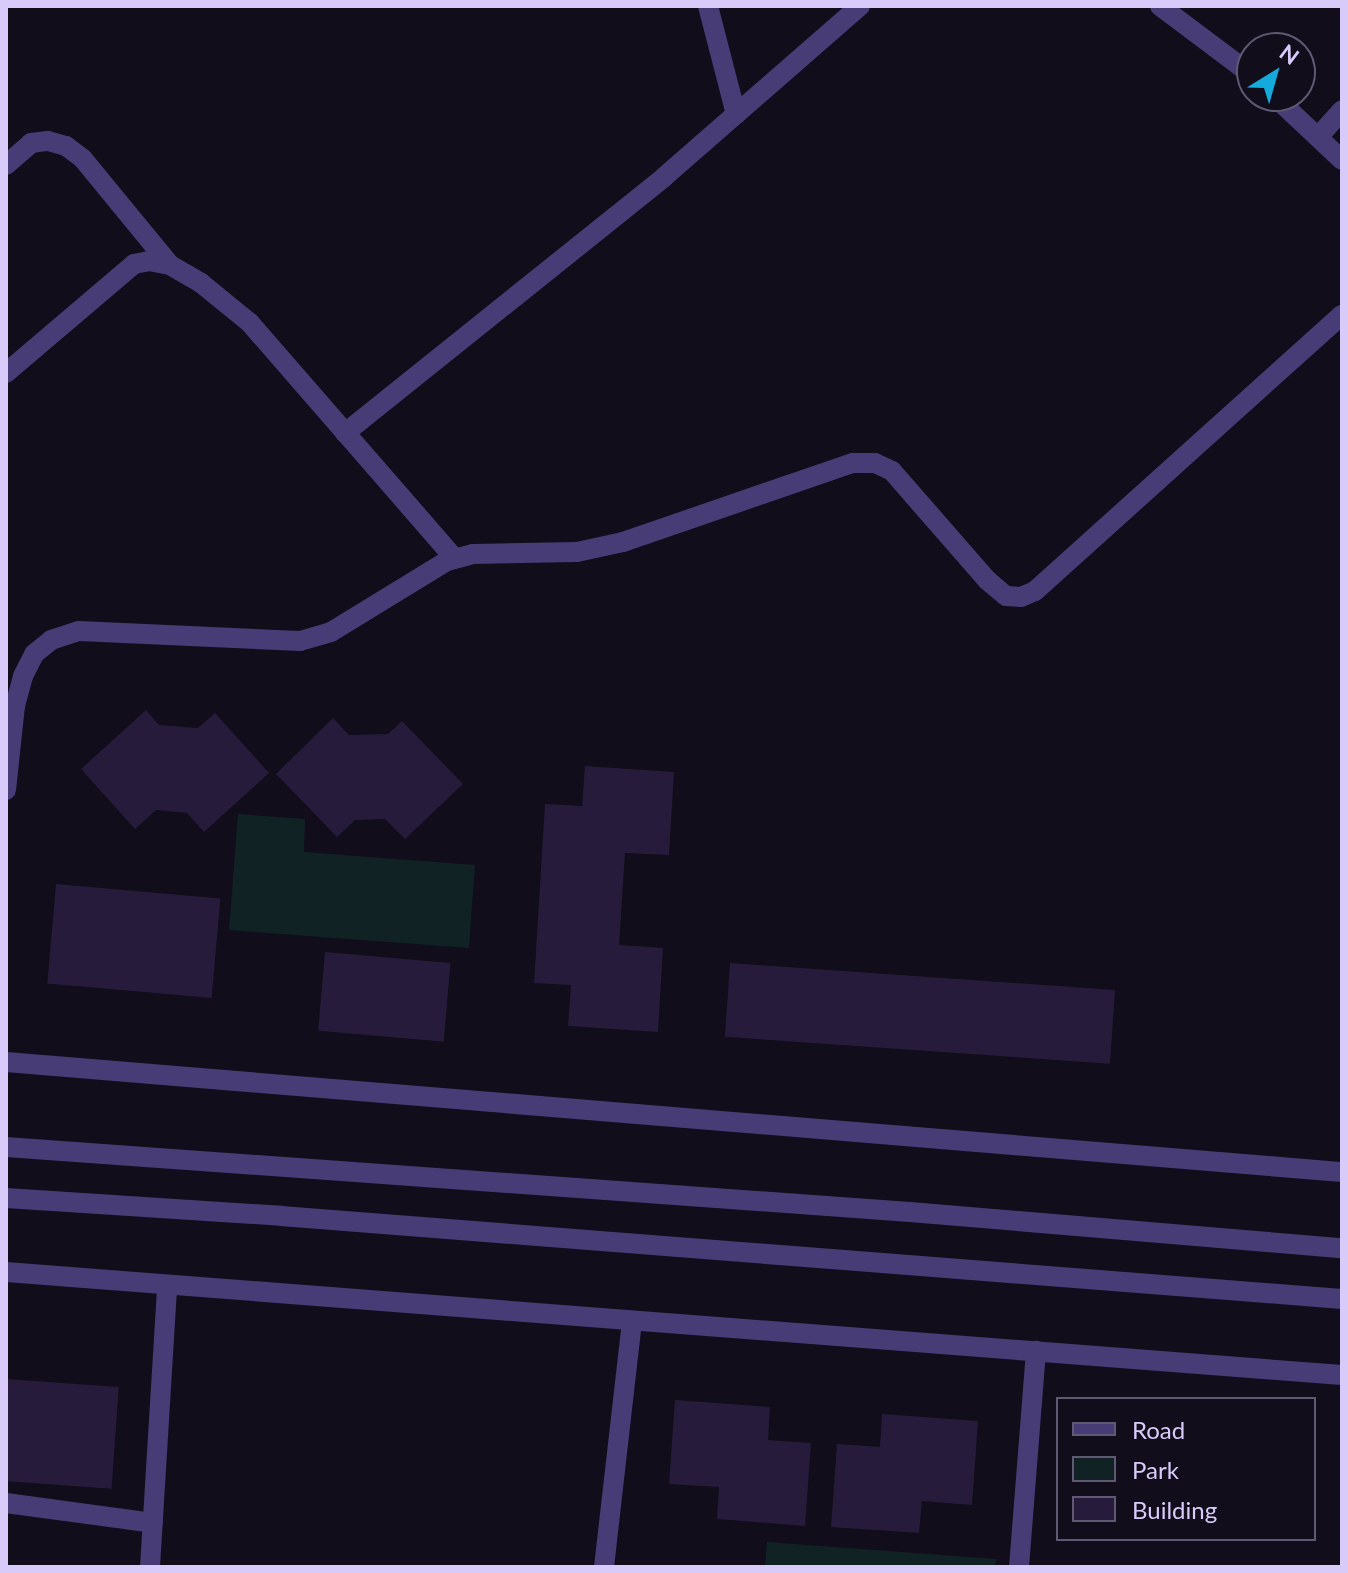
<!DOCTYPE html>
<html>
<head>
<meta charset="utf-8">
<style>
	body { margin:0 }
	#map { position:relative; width:1348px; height:1573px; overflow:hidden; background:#110d1b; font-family:Lato,sans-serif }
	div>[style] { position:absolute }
	.green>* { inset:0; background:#102224 }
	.building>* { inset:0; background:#261b3a; transform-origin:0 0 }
	.minor>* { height:20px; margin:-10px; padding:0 10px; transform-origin:10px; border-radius:10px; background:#473c75 }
	.tertiary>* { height:20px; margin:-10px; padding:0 10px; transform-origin:10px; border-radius:10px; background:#473c75 }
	span { translate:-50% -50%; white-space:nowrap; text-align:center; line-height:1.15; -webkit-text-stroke:7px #110d1b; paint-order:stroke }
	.frame { position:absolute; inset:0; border:8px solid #d8cbfa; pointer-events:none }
	.legend { position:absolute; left:1056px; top:1397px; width:260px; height:144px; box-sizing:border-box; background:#110d1b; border:2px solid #615974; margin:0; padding:10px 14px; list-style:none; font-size:24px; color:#d8cbfa }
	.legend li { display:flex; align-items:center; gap:16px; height:40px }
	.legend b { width:40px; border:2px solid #615974 }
	.north { position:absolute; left:1236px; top:32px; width:80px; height:80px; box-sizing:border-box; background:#110d1b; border:2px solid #615974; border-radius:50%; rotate:37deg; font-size:22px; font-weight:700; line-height:32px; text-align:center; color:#d8cbfa }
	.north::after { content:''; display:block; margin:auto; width:28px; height:36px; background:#15aadc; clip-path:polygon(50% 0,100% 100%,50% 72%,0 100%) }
</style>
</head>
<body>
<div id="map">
	<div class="green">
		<div style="clip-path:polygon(238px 814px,305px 819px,304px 852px,475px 865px,469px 948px,229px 930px)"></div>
		<div style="clip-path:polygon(767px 1542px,996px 1559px,995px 1567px,765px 1567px)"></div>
	</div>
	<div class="building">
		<div style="clip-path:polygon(146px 710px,159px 725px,198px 728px,215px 713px,269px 773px,204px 832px,187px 813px,156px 810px,135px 829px,81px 769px)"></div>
		<div style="clip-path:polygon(333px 718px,349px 735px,388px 734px,402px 721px,463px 784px,405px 839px,385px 819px,355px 820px,337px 837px,276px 774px)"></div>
		<div style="clip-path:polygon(585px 766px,674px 772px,669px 855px,625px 853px,619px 945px,663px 948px,658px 1032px,568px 1026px,571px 985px,534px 983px,545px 804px,582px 806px)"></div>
		<div style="left:56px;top:884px;width:165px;height:100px;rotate:5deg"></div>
		<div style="left:325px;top:952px;width:126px;height:79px;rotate:5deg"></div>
		<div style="left:730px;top:963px;width:386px;height:74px;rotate:4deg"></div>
		<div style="left:6px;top:1379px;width:113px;height:102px;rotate:4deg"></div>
		<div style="clip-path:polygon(675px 1400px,770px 1407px,768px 1440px,811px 1443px,805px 1526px,717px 1519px,719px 1487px,669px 1484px)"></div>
		<div style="clip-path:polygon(882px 1414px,978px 1421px,972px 1505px,922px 1501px,919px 1533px,831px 1527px,837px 1444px,880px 1447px)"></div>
	</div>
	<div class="minor">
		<div style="left:708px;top:6px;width:112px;rotate:75.5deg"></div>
		<div style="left:1160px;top:6px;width:115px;rotate:36.9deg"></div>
		<div style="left:1274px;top:96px;width:93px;rotate:43.3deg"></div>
		<div style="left:1318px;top:137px;width:36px;rotate:-48deg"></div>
		<div style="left:6px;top:165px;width:33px;rotate:-41deg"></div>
		<div style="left:31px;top:143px;width:17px;rotate:-7deg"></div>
		<div style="left:48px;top:141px;width:19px;rotate:16deg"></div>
		<div style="left:66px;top:146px;width:21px;rotate:37deg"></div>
		<div style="left:83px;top:159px;width:137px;rotate:50.6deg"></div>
		<div style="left:6px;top:373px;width:168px;rotate:-40.4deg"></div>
		<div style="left:134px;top:264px;width:15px;rotate:-11deg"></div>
		<div style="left:149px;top:261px;width:21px;rotate:11deg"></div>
		<div style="left:170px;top:265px;width:36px;rotate:30deg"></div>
		<div style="left:201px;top:283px;width:63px;rotate:39.2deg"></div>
		<div style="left:250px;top:323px;width:311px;rotate:49deg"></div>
		<div style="left:345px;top:433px;width:409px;rotate:-38.7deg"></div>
		<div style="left:664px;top:177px;width:260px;rotate:-41.1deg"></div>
		<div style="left:6px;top:790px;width:84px;rotate:-83.9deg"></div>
		<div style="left:15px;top:706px;width:31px;rotate:-75deg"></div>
		<div style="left:23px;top:676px;width:25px;rotate:-63deg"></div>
		<div style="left:34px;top:654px;width:22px;rotate:-39deg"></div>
		<div style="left:51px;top:640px;width:29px;rotate:-18deg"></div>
		<div style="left:79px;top:631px;width:221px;rotate:2.6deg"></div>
		<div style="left:300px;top:641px;width:32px;rotate:-16deg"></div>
		<div style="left:331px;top:632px;width:136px;rotate:-31.5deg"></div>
		<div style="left:447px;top:561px;width:27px;rotate:-15deg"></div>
		<div style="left:473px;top:554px;width:104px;rotate:-1.1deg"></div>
		<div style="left:577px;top:552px;width:47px;rotate:-12.3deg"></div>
		<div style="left:623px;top:542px;width:243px;rotate:-19deg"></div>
		<div style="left:853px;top:463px;width:22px"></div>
		<div style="left:875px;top:463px;width:19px;rotate:25deg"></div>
		<div style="left:892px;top:471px;width:145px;rotate:48.9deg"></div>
		<div style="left:987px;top:580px;width:25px;rotate:40deg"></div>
		<div style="left:1006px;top:596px;width:15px;rotate:4deg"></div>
		<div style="left:1021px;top:597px;width:15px;rotate:-23deg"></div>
		<div style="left:1035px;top:591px;width:413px;rotate:-42deg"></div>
		<div style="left:6px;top:1062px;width:1341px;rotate:4.71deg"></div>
		<div style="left:6px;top:1272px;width:1340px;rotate:4.41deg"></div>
		<div style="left:6px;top:1503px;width:148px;rotate:7.7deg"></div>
		<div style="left:150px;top:1567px;width:282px;rotate:-86.5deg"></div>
		<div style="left:604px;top:1567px;width:247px;rotate:-83.5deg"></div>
		<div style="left:1019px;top:1567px;width:217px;rotate:-85.5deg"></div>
	</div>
	<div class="tertiary">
		<div style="left:6px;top:1147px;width:906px;rotate:4.11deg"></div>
		<div style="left:910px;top:1212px;width:433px;rotate:4.8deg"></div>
		<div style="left:6px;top:1198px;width:276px;rotate:3.7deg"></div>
		<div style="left:281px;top:1216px;width:1064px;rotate:4.47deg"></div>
	</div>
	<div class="frame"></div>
	<ul class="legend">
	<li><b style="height:10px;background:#473c75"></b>Road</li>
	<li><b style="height:22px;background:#102224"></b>Park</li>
	<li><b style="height:22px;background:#261b3a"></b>Building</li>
	</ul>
	<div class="north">N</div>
</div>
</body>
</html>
